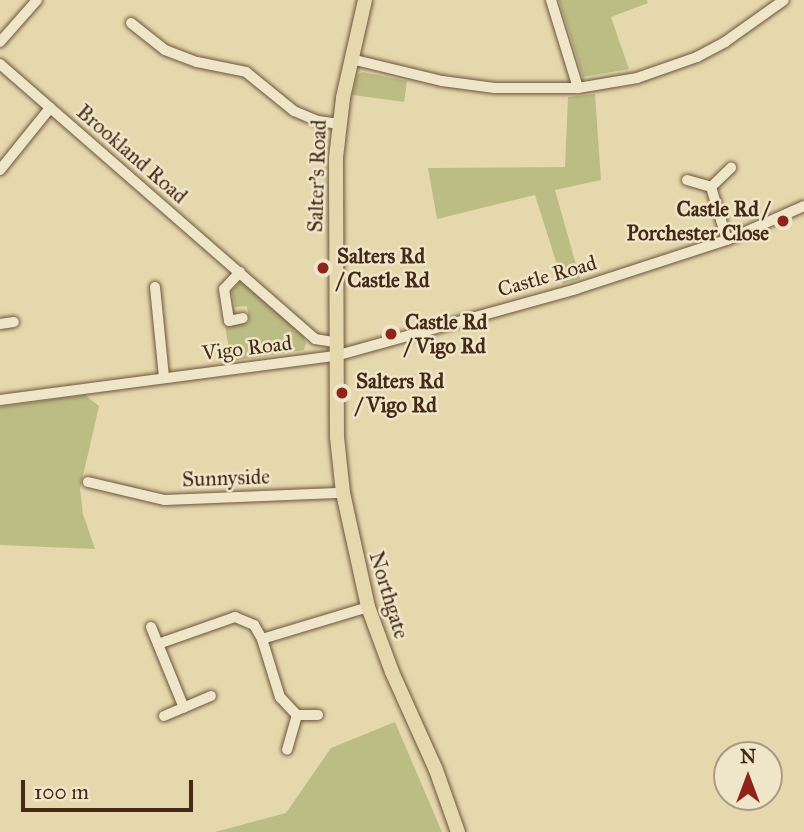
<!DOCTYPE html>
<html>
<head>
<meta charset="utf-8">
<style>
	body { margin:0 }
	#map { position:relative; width:804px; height:832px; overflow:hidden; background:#e6d8ad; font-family:"IM FELL Great Primer",serif }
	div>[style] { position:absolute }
	.green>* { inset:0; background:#bcbc85 }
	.roads { filter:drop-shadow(0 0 2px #6c553c) drop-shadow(0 0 2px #6c553c) }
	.minor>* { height:10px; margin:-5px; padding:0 5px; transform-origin:5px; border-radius:5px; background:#efe6ca }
	.major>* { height:14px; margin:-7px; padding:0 7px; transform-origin:7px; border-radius:7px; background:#e6d8ad }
	.dots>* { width:19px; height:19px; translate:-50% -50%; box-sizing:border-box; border:4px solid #efe6ca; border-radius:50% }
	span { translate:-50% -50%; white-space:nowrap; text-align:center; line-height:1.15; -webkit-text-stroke:5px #efe6ca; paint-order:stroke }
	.street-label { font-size:21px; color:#442917 }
	.poi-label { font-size:21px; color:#442917; font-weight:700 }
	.right { translate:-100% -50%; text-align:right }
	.left { translate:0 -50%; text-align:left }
	.north { position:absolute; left:713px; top:741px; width:70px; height:70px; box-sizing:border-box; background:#efe6ca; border:2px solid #ab9a82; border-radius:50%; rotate:0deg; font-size:19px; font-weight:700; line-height:28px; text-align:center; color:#442917 }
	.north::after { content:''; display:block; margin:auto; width:24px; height:32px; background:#8f2418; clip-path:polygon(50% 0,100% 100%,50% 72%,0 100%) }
	.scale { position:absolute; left:21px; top:780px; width:172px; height:32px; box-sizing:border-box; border:4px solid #442917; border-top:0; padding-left:9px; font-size:21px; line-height:24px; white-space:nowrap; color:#442917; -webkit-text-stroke:5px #efe6ca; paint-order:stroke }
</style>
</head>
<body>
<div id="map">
	<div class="green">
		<div style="clip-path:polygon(559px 0,647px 0,648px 3px,611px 17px,629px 69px,583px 77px)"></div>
		<div style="clip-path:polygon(362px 72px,407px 81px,404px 102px,353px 95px,357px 75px)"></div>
		<div style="clip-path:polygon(595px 94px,601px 180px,555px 190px,580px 279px,563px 284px,535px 195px,437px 219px,428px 168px,565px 167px,568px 97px)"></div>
		<div style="clip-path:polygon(238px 283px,243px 283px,302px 334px,306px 343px,304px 350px,231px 361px,225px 325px,249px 322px,247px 306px,235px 307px,232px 292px)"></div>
		<div style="clip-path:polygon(85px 395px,99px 406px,80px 489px,83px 514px,95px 549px,0 545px,0 407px)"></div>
		<div style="clip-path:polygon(395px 722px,442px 832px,215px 832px,286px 813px,331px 748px)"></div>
	</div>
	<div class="roads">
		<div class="minor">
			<div style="left:551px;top:0;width:92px;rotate:72.9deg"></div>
			<div style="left:131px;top:23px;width:43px;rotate:38.5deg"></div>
			<div style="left:165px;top:50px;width:34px;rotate:21deg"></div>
			<div style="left:197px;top:62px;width:50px;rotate:11.5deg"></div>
			<div style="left:246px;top:72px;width:62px;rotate:39.1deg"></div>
			<div style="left:294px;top:111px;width:26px;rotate:23deg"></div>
			<div style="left:318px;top:121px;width:21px;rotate:8deg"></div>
			<div style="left:0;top:42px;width:56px;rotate:-48.6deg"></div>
			<div style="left:351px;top:59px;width:94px;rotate:13.6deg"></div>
			<div style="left:442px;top:81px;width:53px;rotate:7.5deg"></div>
			<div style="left:495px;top:88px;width:83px"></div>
			<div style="left:578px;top:88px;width:60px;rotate:-9.6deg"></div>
			<div style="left:637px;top:78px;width:64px;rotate:-19.3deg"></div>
			<div style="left:697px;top:57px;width:32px;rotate:-28deg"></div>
			<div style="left:725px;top:42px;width:72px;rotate:-35.4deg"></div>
			<div style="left:0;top:64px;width:418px;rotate:41.1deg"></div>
			<div style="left:315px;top:339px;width:20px;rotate:9deg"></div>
			<div style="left:0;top:170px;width:80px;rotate:-51.1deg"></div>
			<div style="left:687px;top:180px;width:25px;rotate:16deg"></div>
			<div style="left:711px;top:187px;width:28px;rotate:-44deg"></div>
			<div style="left:711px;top:187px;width:55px;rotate:73.2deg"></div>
			<div style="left:240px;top:272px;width:23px;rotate:133deg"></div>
			<div style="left:224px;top:289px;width:32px;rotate:81deg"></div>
			<div style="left:229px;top:321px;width:14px;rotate:-12deg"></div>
			<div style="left:155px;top:287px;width:90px;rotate:84.3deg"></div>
			<div style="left:0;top:324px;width:14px;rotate:-8deg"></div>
			<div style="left:0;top:400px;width:338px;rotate:-7.5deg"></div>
			<div style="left:335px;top:356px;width:250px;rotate:-15.5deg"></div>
			<div style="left:576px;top:289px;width:159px;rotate:-18deg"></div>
			<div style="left:727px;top:240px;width:84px;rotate:-23.8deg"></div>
			<div style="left:88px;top:482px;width:79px;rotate:13.2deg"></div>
			<div style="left:165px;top:500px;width:178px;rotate:-2.3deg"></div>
			<div style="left:151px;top:627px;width:87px;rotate:67.8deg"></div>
			<div style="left:262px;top:639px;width:61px;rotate:72.8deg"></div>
			<div style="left:280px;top:697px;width:25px;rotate:47deg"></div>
			<div style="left:297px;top:715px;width:36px;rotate:106deg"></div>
			<div style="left:158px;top:644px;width:82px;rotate:-19.3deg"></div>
			<div style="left:235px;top:617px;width:21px;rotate:23deg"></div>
			<div style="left:254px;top:625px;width:16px;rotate:60deg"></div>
			<div style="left:262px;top:639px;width:111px;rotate:-16.8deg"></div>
			<div style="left:297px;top:715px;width:21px"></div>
			<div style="left:164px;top:716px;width:51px;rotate:-23.1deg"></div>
		</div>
		<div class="major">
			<div style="left:365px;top:0;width:100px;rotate:102.7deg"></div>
			<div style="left:343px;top:98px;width:60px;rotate:96.7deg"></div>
			<div style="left:336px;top:158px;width:279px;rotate:89.8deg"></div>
			<div style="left:337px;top:437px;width:56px;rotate:83.9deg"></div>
			<div style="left:343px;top:493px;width:117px;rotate:77.6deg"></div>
			<div style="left:368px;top:607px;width:69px;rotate:69.7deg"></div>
			<div style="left:392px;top:672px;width:107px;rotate:65.8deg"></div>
			<div style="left:436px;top:770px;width:66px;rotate:70.5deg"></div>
		</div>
	</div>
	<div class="dots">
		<div style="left:783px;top:221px;background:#8f2418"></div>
		<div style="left:323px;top:268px;background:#8f2418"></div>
		<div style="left:391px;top:334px;background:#8f2418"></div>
		<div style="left:342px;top:393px;background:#8f2418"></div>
	</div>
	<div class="street-label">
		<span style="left:132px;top:154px;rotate:41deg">Brookland Road</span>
		<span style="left:317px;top:176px;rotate:-88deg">Salter's Road</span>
		<span style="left:547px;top:276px;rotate:-16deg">Castle Road</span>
		<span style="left:247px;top:348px;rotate:-7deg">Vigo Road</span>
		<span style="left:226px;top:478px;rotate:-2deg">Sunnyside</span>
		<span style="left:389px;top:595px;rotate:73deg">Northgate</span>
	</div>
	<div class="poi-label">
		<span class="right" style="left:769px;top:221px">Castle Rd /<br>Porchester Close</span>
		<span class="left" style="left:337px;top:268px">Salters Rd<br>/ Castle Rd</span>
		<span class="left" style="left:405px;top:334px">Castle Rd<br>/ Vigo Rd</span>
		<span class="left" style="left:356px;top:393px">Salters Rd<br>/ Vigo Rd</span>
	</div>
	<div class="north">N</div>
	<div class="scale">100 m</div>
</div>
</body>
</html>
